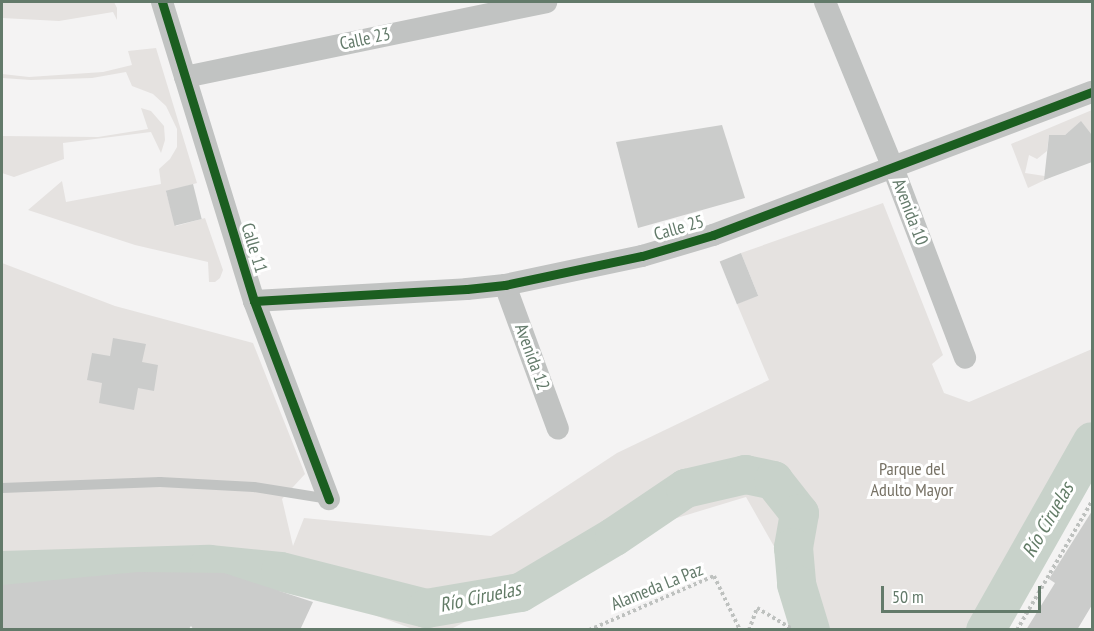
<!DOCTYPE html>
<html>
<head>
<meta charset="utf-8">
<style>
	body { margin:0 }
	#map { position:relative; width:1094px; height:631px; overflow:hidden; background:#f4f3f3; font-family:"PT Sans Narrow",sans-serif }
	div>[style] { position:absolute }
	.green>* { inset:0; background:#e5e2e0 }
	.river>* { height:39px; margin:-19.5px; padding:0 19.5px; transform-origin:19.5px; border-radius:19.5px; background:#c8d2ca }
	.building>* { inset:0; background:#cbcccb; transform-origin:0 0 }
	.path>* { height:4px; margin-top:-2px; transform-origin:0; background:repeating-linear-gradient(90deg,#bec1bf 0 3px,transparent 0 6px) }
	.service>* { height:10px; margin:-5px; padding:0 5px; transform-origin:5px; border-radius:5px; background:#c1c3c2 }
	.minor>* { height:22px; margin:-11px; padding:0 11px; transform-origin:11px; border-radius:11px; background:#c1c3c2 }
	.cycleway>* { height:9px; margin:-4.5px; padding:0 4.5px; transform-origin:4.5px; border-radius:4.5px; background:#1b5e20 }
	span { translate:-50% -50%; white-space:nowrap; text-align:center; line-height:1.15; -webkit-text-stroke:6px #fff; paint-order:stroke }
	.street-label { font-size:18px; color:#637a6a }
	.park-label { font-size:18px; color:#777265 }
	.water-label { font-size:20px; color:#637c67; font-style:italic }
	.frame { position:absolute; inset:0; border:3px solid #637a6a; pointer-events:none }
	.scale { position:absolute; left:881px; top:586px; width:160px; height:27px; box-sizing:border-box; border:3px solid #637a6a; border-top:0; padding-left:8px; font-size:18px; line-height:21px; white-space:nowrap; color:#637a6a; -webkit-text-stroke:4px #fff; paint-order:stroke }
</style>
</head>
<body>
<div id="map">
	<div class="green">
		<div style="clip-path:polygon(2px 2px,114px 2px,117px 8px,117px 20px,113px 12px,59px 21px,2px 18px)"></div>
		<div style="clip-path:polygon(156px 48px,197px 183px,166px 192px,176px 226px,205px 218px,223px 270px,220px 278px,215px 282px,209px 282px,208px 262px,135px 245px,28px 210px,62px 181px,66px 202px,161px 184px,159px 169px,170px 159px,177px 147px,177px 129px,166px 106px,153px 94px,132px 86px,126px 72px,92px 78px,31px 80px,2px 78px,2px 74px,29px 77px,103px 72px,132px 65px,128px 51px)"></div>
		<div style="clip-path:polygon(141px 108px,151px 111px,164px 126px,165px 140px,161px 153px,151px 132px,63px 143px,64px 159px,14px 177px,2px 173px,2px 136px,98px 137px,148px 129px)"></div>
		<div style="clip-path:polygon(1092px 110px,1092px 135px,1081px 122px,1065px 135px,1049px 135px,1047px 151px,1037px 159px,1029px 155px,1025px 173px,1051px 177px,1028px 188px,1011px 144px)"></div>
		<div style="clip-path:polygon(883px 203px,943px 355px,932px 364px,944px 393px,969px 402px,1092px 349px,1092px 467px,996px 629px,821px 629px,746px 497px,657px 524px,451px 629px,413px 629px,280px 581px,289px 557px,2px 555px,2px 263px,115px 306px,253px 343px,305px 474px,282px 499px,293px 546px,304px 518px,491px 536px,617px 453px,769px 380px,737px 304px,758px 295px,741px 253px)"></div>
	</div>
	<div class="river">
		<div style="left:2px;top:570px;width:207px;rotate:-1.7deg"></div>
		<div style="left:209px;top:564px;width:71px;rotate:5.6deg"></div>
		<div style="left:280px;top:571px;width:151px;rotate:14.2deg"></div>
		<div style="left:426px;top:608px;width:95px;rotate:-9.7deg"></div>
		<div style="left:520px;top:592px;width:109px;rotate:-30.8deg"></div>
		<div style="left:614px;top:536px;width:86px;rotate:-34.1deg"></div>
		<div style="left:685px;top:488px;width:62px;rotate:-13.1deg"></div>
		<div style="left:745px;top:474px;width:29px;rotate:12deg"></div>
		<div style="left:773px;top:480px;width:42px;rotate:51.8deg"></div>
		<div style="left:799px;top:513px;width:35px;rotate:100deg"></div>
		<div style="left:793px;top:547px;width:37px;rotate:85deg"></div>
		<div style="left:796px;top:584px;width:48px;rotate:73.1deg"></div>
		<div style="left:985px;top:630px;width:217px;rotate:-60.5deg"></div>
	</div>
	<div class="building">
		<div style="clip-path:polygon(1081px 121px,1092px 135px,1092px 162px,1044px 180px,1049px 135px,1065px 135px)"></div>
		<div style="clip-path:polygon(722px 125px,745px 198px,638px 228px,616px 142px)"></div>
		<div style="left:193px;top:184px;width:36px;height:28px;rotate:76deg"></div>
		<div style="left:741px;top:253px;width:46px;height:23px;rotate:68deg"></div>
		<div style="clip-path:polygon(113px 338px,146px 344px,142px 362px,158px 365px,154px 391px,138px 388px,134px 410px,99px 403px,102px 383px,87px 380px,92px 353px,110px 356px)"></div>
		<div style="clip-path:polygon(1092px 511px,1092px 605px,1077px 630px,1026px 630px,1055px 583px,1049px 579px)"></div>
		<div style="clip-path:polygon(138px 572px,224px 573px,313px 602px,300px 630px,194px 630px,191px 626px,188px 630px,2px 630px,2px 585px)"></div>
	</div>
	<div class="path">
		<div style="left:589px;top:630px;width:136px;rotate:-23.4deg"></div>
		<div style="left:714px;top:576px;width:60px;rotate:64.3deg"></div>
		<div style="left:749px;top:630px;width:23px;rotate:-70deg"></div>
		<div style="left:757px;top:608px;width:43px;rotate:30.7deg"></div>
		<div style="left:1017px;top:630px;width:149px;rotate:-59.8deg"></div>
	</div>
	<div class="service">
		<div style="left:2px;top:488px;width:158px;rotate:-2.2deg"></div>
		<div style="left:160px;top:482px;width:94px;rotate:3deg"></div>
		<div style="left:254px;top:487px;width:76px;rotate:9.1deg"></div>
	</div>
	<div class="minor">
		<div style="left:162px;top:2px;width:313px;rotate:72.9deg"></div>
		<div style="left:254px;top:301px;width:212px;rotate:69.3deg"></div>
		<div style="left:825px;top:2px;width:179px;rotate:67.7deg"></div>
		<div style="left:893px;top:168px;width:203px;rotate:69.2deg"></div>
		<div style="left:185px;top:77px;width:369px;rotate:-11.7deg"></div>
		<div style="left:505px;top:285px;width:153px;rotate:69.8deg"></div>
		<div style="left:254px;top:301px;width:213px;rotate:-3.2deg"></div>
		<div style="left:467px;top:289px;width:38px;rotate:-6deg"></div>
		<div style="left:505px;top:285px;width:140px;rotate:-12deg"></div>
		<div style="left:642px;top:256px;width:74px;rotate:-16.5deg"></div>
		<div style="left:713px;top:235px;width:405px;rotate:-20.7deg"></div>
	</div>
	<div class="cycleway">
		<div style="left:162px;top:2px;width:313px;rotate:72.9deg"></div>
		<div style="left:254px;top:301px;width:212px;rotate:69.3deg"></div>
		<div style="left:254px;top:301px;width:213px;rotate:-3.2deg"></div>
		<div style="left:467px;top:289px;width:38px;rotate:-6deg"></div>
		<div style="left:505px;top:285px;width:140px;rotate:-12deg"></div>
		<div style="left:642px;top:256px;width:74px;rotate:-16.5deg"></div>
		<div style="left:713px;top:235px;width:405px;rotate:-20.7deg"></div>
	</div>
	<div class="street-label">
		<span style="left:365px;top:39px;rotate:-12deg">Calle 23</span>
		<span style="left:910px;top:212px;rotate:69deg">Avenida 10</span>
		<span style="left:679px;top:228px;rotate:-16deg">Calle 25</span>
		<span style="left:254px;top:248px;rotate:73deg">Calle 11</span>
		<span style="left:532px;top:357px;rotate:70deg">Avenida 12</span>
		<span style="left:657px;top:587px;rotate:-22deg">Alameda La Paz</span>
	</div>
	<div class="park-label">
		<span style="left:912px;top:480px">Parque del<br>Adulto Mayor</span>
	</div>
	<div class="water-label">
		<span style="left:1048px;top:520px;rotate:-60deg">Río Ciruelas</span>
		<span style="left:480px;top:597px;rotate:-12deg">Río Ciruelas</span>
	</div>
	<div class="frame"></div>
	<div class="scale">50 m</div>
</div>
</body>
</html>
